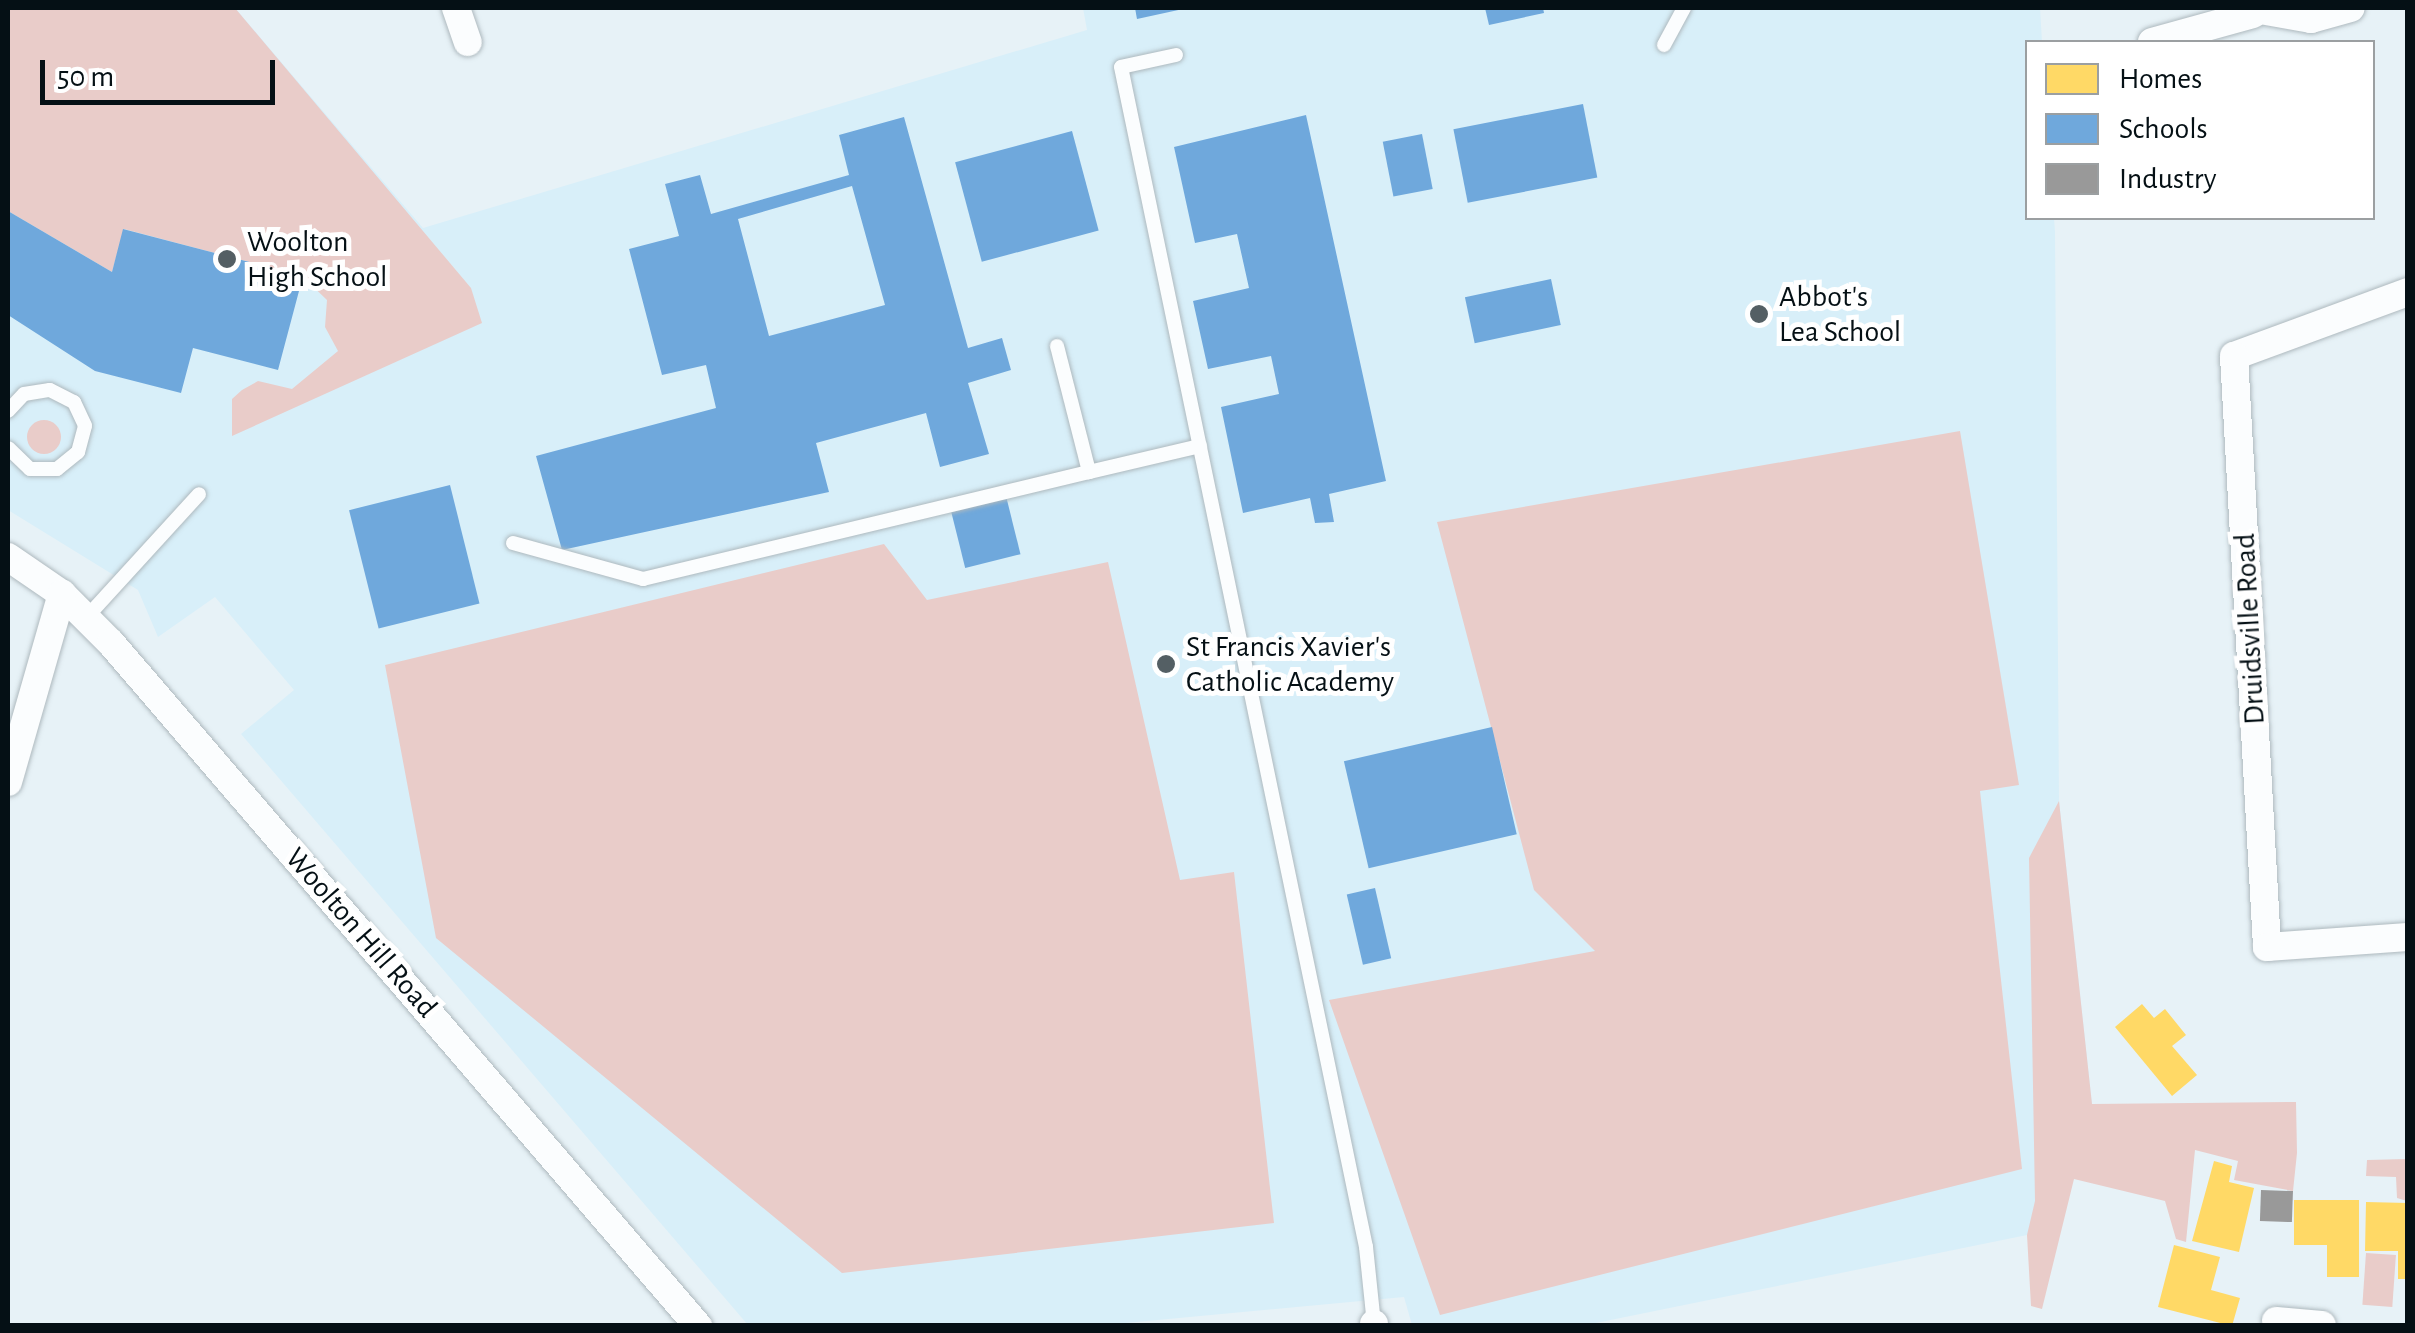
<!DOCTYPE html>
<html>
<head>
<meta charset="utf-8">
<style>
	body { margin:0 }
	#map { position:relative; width:2415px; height:1333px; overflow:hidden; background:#e7f2f7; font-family:"Alegreya Sans",sans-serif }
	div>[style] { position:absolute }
	.built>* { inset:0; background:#d8eff9 }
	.green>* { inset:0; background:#e9ccc9; transform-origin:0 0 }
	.round { border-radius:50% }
	.homes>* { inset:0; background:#ffd966 }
	.schools>* { inset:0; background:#6fa8dc; transform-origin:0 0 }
	.industry>* { inset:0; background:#999; transform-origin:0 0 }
	.roads { filter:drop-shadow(0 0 2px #aeb9be) drop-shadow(0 0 2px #aeb9be) }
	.lane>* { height:14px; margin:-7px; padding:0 7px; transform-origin:7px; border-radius:7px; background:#fbfdfe }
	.street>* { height:28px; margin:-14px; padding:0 14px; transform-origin:14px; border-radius:14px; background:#fbfdfe }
	.dots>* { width:28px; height:28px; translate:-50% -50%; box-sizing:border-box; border:5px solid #fff; border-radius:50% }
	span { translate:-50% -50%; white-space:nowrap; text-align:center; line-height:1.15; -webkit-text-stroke:10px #fff; paint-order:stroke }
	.poi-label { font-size:30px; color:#051015 }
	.left { translate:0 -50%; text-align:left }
	.street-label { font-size:30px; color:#051015 }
	.frame { position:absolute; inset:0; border:10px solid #051015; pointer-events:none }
	.legend { position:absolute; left:2025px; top:40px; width:350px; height:180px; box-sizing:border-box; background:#fff; border:2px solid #9b9fa1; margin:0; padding:12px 18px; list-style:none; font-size:30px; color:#051015 }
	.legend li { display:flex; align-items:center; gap:20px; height:50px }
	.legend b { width:50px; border:2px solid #9b9fa1 }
	.scale { position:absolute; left:40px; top:60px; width:235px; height:45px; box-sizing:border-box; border:5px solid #051015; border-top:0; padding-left:12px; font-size:30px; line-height:35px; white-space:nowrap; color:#051015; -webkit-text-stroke:8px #fff; paint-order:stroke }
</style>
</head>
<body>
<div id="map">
	<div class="built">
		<div style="clip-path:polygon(8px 8px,235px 8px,423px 228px,1087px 30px,1083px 8px,2040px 8px,2042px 42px,2028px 42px,2028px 218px,2054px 218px,2055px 232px,2059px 801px,2092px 1104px,2074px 1179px,2027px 1235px,1586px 1325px,1412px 1325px,1404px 1297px,1094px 1326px,748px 1325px,241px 734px,294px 690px,215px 597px,158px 637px,138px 590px,8px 510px)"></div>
	</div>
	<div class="green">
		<div style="clip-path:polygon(8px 8px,235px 8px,471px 288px,482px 323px,232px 436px,232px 399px,242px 390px,258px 381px,292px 389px,338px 351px,325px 327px,327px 300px,302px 276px,124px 229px,112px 272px,8px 211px)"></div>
		<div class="round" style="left:27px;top:420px;width:34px;height:34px"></div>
		<div style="clip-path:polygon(1960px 431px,2019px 785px,1980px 791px,2022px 1169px,1440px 1315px,1329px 1000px,1595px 951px,1534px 890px,1437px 522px)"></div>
		<div style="clip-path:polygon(884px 544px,927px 600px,1108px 562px,1180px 880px,1234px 872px,1274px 1223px,842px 1273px,436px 938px,385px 665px)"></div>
		<div style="clip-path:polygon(2059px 801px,2092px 1104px,2296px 1102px,2297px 1153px,2293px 1191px,2234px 1180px,2238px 1161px,2195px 1150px,2186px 1242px,2176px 1239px,2165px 1201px,2074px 1179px,2042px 1309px,2031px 1306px,2027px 1235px,2035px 1201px,2029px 858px)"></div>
		<div style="clip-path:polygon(2407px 1159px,2407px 1201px,2397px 1198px,2396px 1177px,2366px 1176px,2367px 1160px)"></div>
		<div style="left:2366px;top:1253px;width:30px;height:52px;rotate:4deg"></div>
	</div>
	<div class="homes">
		<div style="clip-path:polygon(2142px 1004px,2154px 1018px,2165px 1009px,2186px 1035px,2172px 1046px,2197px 1075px,2172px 1096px,2115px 1027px)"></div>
		<div style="clip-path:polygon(2214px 1161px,2232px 1166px,2229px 1182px,2254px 1188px,2239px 1252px,2192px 1241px)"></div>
		<div style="clip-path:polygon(2294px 1200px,2359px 1200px,2359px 1277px,2327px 1277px,2327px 1245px,2294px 1245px)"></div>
		<div style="clip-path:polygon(2366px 1202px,2408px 1203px,2408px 1279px,2398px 1279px,2398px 1251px,2365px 1251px)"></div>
		<div style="clip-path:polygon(2174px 1245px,2220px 1257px,2211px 1290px,2240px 1298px,2232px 1326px,2158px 1307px)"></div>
	</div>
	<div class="schools">
		<div style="clip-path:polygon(1135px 8px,1183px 8px,1183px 9px,1137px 19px)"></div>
		<div style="clip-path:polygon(1485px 8px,1543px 8px,1544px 13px,1489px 25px)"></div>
		<div style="left:1583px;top:104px;width:75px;height:132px;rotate:79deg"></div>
		<div style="clip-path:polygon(1306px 115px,1386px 481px,1329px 494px,1334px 522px,1315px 523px,1310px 498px,1243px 513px,1221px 407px,1279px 394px,1271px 356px,1208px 369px,1193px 301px,1249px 288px,1237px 234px,1195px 243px,1174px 147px)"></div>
		<div style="clip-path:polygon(evenodd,904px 117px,968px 348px,1002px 338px,1011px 370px,968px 383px,989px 454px,940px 467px,926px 413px,816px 443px,829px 492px,562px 550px,536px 456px,716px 408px,706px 365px,662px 375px,629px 249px,679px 236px,665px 184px,700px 175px,711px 214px,849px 175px,839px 135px,904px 117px,852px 186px,885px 305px,769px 336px,738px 219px,852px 186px)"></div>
		<div style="left:1072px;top:131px;width:103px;height:121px;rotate:75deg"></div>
		<div style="left:1422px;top:134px;width:56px;height:40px;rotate:79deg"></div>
		<div style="clip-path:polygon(8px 211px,112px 272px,123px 229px,303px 276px,278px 370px,193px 348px,181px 393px,95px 371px,8px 315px)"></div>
		<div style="left:1551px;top:279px;width:47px;height:88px;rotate:78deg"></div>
		<div style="left:450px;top:485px;width:122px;height:104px;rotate:76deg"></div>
		<div style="left:1006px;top:496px;width:60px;height:57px;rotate:76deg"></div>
		<div style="left:1492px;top:727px;width:110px;height:152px;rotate:77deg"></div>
		<div style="left:1375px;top:888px;width:72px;height:29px;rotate:77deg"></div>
	</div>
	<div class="industry">
		<div style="left:2261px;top:1190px;width:32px;height:31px;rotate:2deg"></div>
	</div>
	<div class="roads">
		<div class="lane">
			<div style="left:1664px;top:45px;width:42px;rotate:-61.6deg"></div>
			<div style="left:1176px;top:55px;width:56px;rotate:167.7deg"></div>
			<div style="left:1121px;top:67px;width:1205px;rotate:78.27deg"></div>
			<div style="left:1366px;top:1247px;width:77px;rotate:84.1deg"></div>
			<div style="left:1057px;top:346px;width:130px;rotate:75.7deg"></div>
			<div style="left:1089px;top:472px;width:114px;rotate:-13.2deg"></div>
			<div style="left:8px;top:411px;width:23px;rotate:-47deg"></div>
			<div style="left:24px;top:394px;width:26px;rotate:-9deg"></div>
			<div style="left:50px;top:390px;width:27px;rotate:27deg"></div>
			<div style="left:74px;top:402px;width:26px;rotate:65deg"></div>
			<div style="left:85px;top:426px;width:27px;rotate:105deg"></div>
			<div style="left:78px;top:452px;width:27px;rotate:141deg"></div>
			<div style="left:57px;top:469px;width:27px;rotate:180deg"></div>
			<div style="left:30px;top:469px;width:30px;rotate:-136deg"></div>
			<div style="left:513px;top:543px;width:135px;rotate:15.5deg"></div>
			<div style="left:643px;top:579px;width:459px;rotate:-13.5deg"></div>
			<div style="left:85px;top:619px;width:169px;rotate:-47.6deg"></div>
		</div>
		<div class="street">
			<div style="left:456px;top:8px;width:36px;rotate:71deg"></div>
			<div style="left:2249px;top:8px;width:63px;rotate:10.1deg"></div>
			<div style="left:2311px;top:19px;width:41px;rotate:-15.4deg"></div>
			<div style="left:2152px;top:42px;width:105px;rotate:-15.5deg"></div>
			<div style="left:2408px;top:292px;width:185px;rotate:159.8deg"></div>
			<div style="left:2234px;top:356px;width:592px;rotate:86.8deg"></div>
			<div style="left:2267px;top:947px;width:141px;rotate:-4.1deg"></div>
			<div style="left:8px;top:557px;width:65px;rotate:34.4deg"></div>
			<div style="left:62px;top:594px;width:69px;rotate:45deg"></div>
			<div style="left:111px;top:643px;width:901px;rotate:49.32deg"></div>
			<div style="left:8px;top:782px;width:196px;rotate:-74deg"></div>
			<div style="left:2276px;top:1321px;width:46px;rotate:5deg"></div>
			<div style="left:1374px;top:1324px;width:2px;rotate:90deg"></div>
		</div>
	</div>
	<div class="dots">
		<div style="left:227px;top:259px;background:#545f64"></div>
		<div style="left:1759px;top:314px;background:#545f64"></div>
		<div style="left:1166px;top:664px;background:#545f64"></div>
	</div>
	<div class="poi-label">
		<span class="left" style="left:247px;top:259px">Woolton<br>High School</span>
		<span class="left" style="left:1779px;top:314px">Abbot's<br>Lea School</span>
		<span class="left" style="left:1186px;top:664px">St Francis Xavier's<br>Catholic Academy</span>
	</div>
	<div class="street-label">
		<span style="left:2250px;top:629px;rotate:-93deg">Druidsville Road</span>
		<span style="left:361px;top:933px;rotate:49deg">Woolton Hill Road</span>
	</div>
	<div class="frame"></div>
	<ul class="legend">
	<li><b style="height:28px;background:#ffd966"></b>Homes</li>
	<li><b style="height:28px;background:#6fa8dc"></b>Schools</li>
	<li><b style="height:28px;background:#999"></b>Industry</li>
	</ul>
	<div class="scale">50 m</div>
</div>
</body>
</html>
